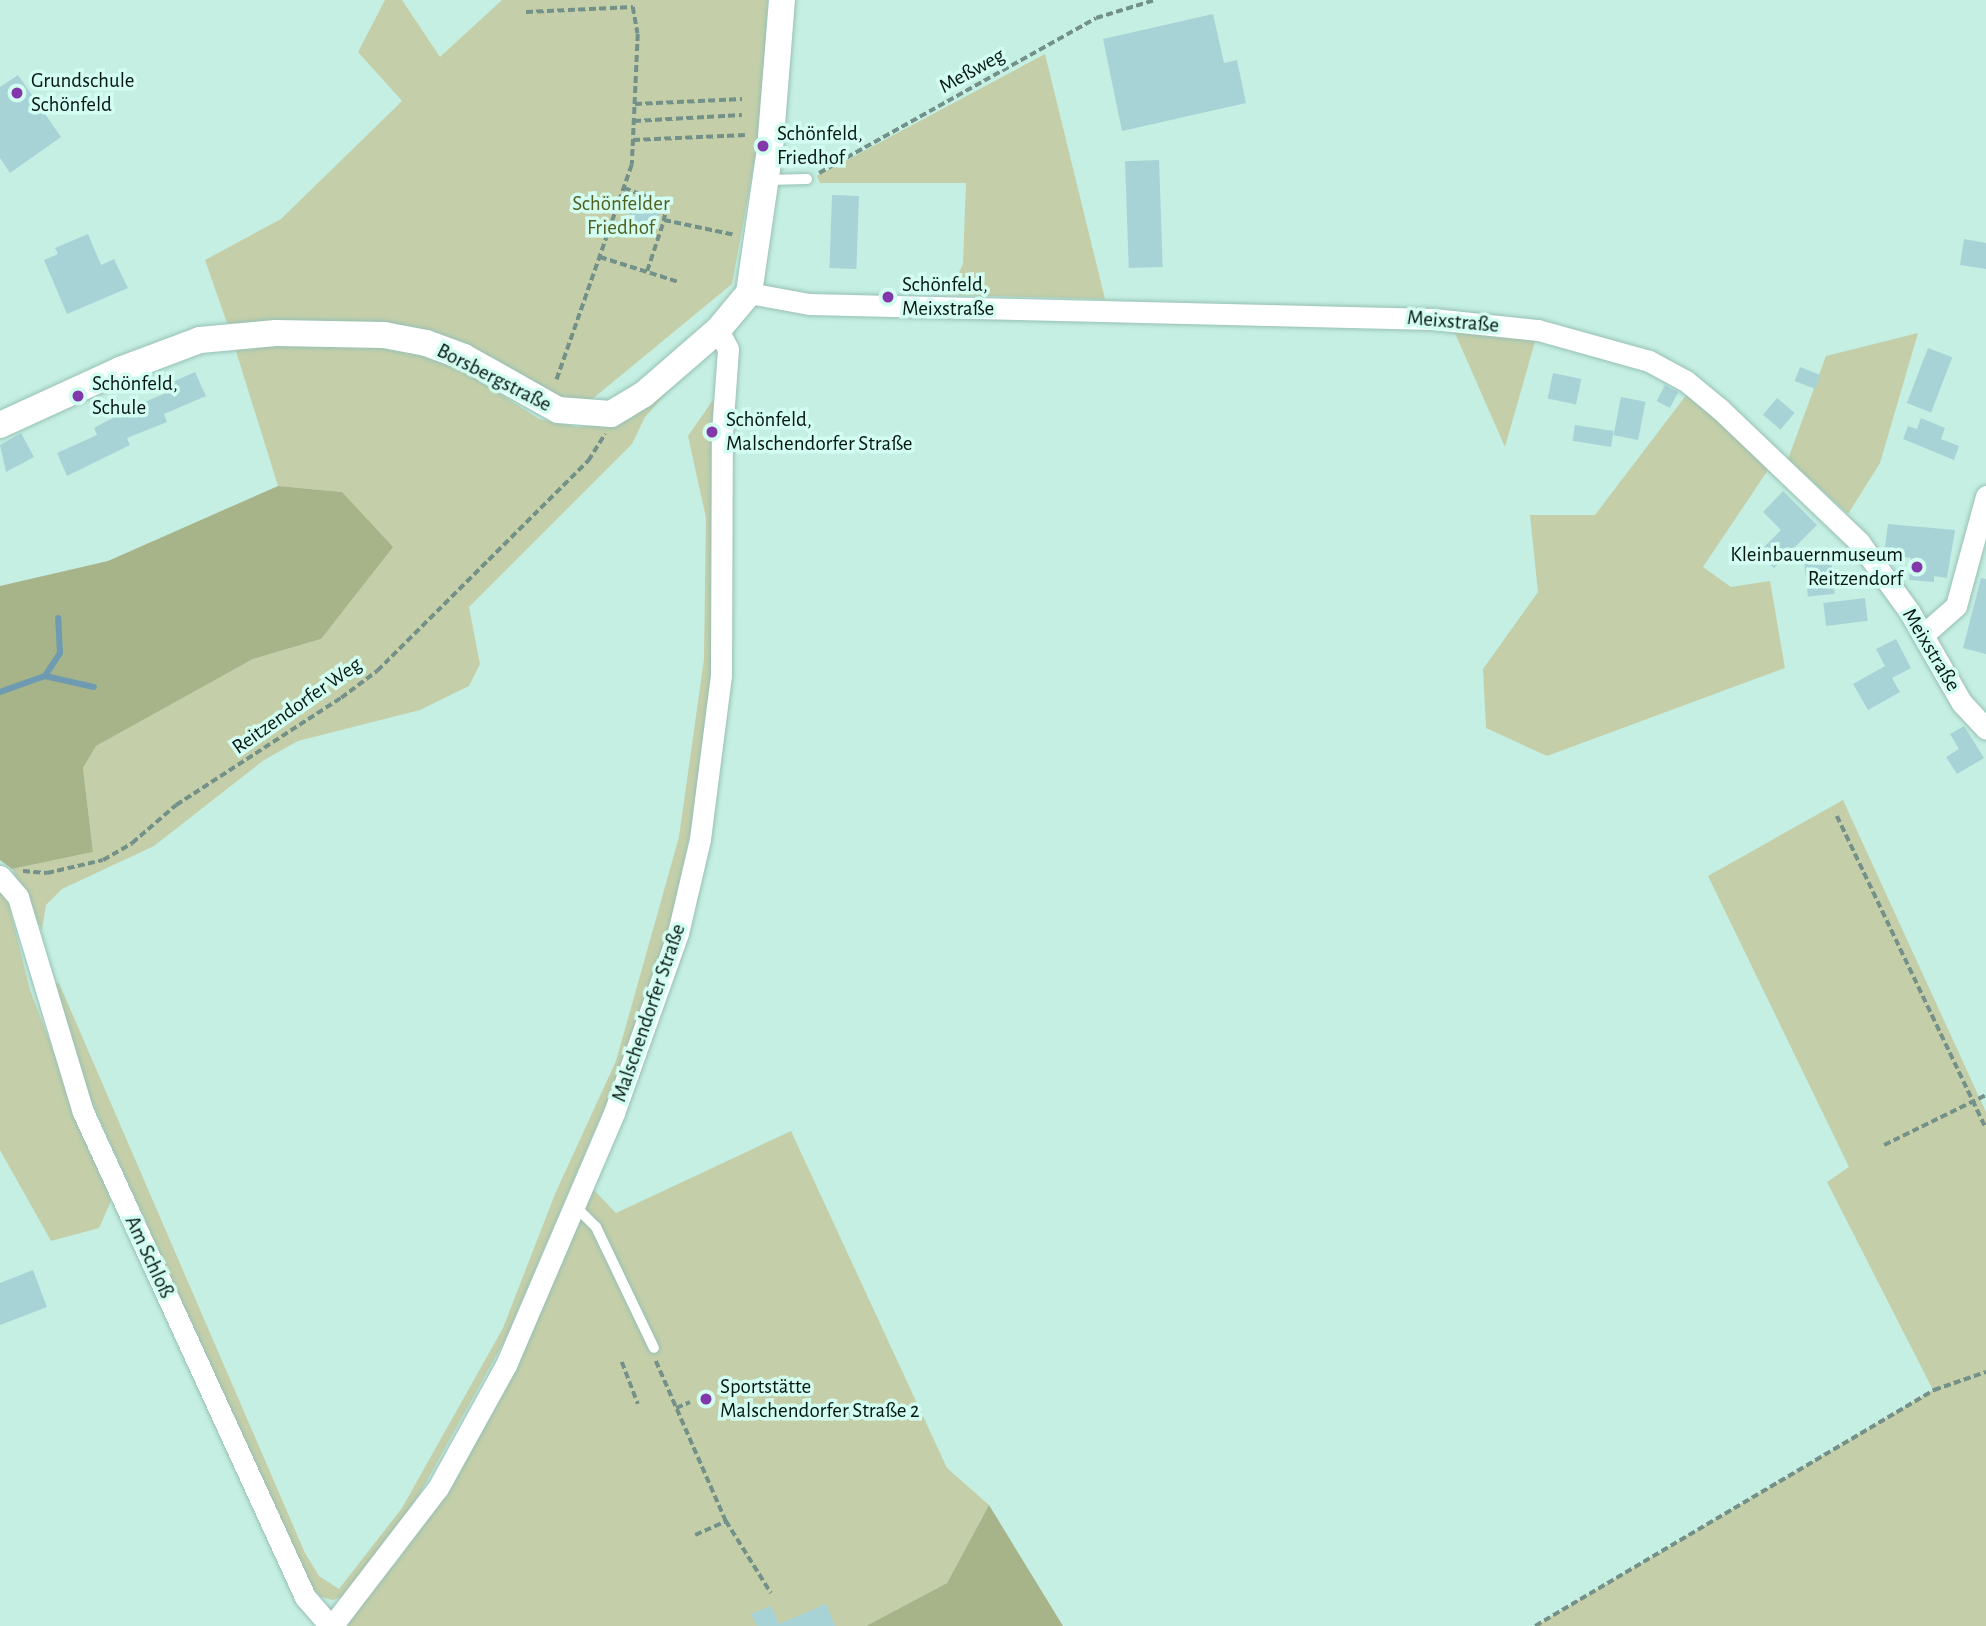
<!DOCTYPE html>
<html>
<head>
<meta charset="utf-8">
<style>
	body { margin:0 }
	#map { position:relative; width:1986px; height:1626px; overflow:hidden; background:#c5efe3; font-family:"Alegreya Sans",sans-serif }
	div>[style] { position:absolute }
	.green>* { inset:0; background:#c4cfa9 }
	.forest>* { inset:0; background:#a7b389 }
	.stream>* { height:6px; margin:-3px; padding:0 3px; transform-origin:3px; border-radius:3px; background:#6e9bb1 }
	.building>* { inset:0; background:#a7d3d7; transform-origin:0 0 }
	.path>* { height:3.5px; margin-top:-1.75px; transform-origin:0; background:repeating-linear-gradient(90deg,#739189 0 7px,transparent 0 10.5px) }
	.roads { filter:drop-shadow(0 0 2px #98c0b4) drop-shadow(0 0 2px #98c0b4) }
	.service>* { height:10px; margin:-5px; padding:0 5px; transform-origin:5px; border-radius:5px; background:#fff }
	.minor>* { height:21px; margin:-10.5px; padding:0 10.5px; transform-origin:10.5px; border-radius:10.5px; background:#fff }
	.tertiary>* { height:26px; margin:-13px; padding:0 13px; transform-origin:13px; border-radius:13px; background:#fff }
	.dots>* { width:19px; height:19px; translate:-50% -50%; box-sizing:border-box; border:4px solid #d2fdf0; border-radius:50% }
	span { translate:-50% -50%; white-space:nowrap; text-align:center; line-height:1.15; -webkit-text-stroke:7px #d2fdf0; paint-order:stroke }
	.street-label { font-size:21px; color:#071713 }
	.poi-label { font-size:21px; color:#071713 }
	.left { translate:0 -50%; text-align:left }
	.right { translate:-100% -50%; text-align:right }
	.park-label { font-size:21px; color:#515f20 }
</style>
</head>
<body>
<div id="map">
	<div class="green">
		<div style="clip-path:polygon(385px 0,402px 0,440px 57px,502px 0,768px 0,759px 137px,732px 284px,585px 405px,544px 395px,457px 340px,406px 325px,227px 323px,205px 260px,281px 219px,402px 101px,358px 52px)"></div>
		<div style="clip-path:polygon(1045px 54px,1105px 299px,948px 295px,963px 264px,966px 183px,820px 183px,817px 176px)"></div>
		<div style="clip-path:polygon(1454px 331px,1536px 338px,1505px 447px)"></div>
		<div style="clip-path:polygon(1918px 333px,1880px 463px,1848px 514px,1788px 459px,1826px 356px)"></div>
		<div style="clip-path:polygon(234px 345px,404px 348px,455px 365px,539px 419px,579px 427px,630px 419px,679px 379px,645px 417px,632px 444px,469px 607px,480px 664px,469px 686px,420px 710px,298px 741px,264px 760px,154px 846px,62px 889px,46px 905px,42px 930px,12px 869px,93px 852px,83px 768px,96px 746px,253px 659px,321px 639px,342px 492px,278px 486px)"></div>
		<div style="clip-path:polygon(1687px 394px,1770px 467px,1703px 567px,1731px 587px,1770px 581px,1785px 668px,1547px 756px,1486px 728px,1483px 669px,1538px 592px,1530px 515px,1595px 515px)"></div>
		<div style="clip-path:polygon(713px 400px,711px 681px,693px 820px,671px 921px,622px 1067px,507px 1336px,409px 1513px,342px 1597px,333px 1600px,321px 1597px,312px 1588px,81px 1079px,52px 985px,59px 983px,305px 1553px,319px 1576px,339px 1589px,402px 1508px,503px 1328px,555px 1194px,616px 1061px,679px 837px,704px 659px,706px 518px,688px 436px)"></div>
		<div style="clip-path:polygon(1843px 800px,1986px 1112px,1986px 1626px,1535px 1626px,1933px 1390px,1827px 1182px,1849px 1167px,1708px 876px)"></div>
		<div style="clip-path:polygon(0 891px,7px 897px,30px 990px,111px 1201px,99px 1228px,51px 1241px,0 1150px)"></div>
		<div style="clip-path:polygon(791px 1131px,947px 1468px,989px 1505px,947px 1583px,866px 1626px,341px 1626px,398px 1560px,466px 1459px,528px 1339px,592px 1188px,616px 1213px)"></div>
	</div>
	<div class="forest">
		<div style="clip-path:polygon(278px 486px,342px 492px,393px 547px,321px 639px,253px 659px,96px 746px,83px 768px,93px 852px,12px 869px,0 860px,0 586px,108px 561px)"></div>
		<div style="clip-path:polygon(989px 1505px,1063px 1626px,866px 1626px,947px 1583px)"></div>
	</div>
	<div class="stream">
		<div style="left:45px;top:676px;width:27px;rotate:-57deg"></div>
		<div style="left:60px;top:653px;width:35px;rotate:-93deg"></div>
		<div style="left:0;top:692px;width:48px;rotate:-19.6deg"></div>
		<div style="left:45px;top:676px;width:50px;rotate:12.7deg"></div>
	</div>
	<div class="building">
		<div style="clip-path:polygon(1213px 14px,1224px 63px,1237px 60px,1246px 103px,1122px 131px,1103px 39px)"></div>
		<div style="clip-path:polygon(18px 75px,61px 137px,10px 173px,0 158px,0 87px)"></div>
		<div style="left:1159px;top:160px;width:107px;height:34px;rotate:88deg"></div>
		<div style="left:832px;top:195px;width:27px;height:73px;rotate:2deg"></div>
		<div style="left:634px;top:200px;width:28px;height:24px;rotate:18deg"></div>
		<div style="clip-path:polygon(88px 234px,101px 265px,114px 259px,128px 288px,67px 314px,44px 260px,58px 254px,55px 248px)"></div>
		<div style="clip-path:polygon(1964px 239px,1986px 243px,1986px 269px,1960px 265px)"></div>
		<div style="left:1928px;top:348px;width:26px;height:59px;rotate:21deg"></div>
		<div style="left:1800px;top:367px;width:22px;height:15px;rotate:21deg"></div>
		<div style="clip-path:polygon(195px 372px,206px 396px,164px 414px,167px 422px,127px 438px,130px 445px,67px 476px,57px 453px,97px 435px,94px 428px,133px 407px,173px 390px,170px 383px)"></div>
		<div style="left:1553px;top:373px;width:29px;height:26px;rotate:12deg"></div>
		<div style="left:1665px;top:385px;width:15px;height:18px;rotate:28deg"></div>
		<div style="left:1621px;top:397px;width:25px;height:39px;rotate:11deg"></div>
		<div style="left:1777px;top:398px;width:23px;height:22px;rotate:40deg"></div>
		<div style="clip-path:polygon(1921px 418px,1945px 428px,1941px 439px,1959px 446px,1954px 460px,1903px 439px,1908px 426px,1917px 429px)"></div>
		<div style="left:1575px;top:425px;width:39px;height:16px;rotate:9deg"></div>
		<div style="clip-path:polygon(21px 433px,34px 457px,6px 472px,0 445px)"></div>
		<div style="clip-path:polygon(1783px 491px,1817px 525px,1774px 568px,1758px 553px,1781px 530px,1763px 512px)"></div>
		<div style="clip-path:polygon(1888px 524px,1955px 530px,1947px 578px,1934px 576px,1934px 582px,1909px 580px,1911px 558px,1884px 554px)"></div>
		<div style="left:1831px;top:558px;width:36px;height:27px;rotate:84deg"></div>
		<div style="clip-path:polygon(1981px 578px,1986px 579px,1986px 654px,1963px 648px)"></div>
		<div style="left:1865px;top:598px;width:23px;height:42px;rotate:83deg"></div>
		<div style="clip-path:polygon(1896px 639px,1911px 668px,1892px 678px,1900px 692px,1868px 710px,1853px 684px,1885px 666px,1876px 649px)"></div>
		<div style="clip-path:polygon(1964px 726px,1984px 758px,1957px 774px,1946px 757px,1959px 749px,1950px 734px)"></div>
		<div style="clip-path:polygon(33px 1270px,47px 1307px,0 1325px,0 1283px)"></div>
		<div style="clip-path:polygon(826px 1604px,835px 1626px,757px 1626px,751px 1614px,771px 1606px,779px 1624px)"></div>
	</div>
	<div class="path">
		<div style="left:526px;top:12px;width:107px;rotate:-2.7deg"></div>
		<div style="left:633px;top:7px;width:27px;rotate:80deg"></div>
		<div style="left:638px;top:34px;width:131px;rotate:92.6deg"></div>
		<div style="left:632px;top:165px;width:230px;rotate:109.3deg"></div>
		<div style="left:635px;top:104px;width:107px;rotate:-2.7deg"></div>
		<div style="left:634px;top:121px;width:108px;rotate:-3.2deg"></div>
		<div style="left:633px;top:140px;width:112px;rotate:-2.6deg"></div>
		<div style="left:819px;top:173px;width:317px;rotate:-29.2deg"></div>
		<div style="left:1096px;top:18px;width:62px;rotate:-17deg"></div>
		<div style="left:624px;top:188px;width:47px;rotate:21.1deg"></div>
		<div style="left:668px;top:205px;width:16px;rotate:105deg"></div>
		<div style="left:664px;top:220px;width:73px;rotate:11.9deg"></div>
		<div style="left:600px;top:257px;width:83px;rotate:17.6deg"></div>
		<div style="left:647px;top:271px;width:54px;rotate:-71.6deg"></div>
		<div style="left:1837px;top:816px;width:346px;rotate:64.5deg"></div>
		<div style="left:23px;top:871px;width:24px;rotate:5deg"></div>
		<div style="left:47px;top:873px;width:57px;rotate:-13.1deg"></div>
		<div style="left:103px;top:860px;width:34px;rotate:-30deg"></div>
		<div style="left:132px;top:843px;width:58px;rotate:-40.8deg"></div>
		<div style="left:176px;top:805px;width:197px;rotate:-33deg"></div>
		<div style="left:341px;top:698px;width:45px;rotate:-36.9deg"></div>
		<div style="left:377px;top:671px;width:298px;rotate:-44.9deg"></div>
		<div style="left:588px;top:461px;width:32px;rotate:-58deg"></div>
		<div style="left:1884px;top:1145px;width:114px;rotate:-26.1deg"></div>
		<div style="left:656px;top:1361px;width:175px;rotate:66.4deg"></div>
		<div style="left:726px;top:1521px;width:85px;rotate:58deg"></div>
		<div style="left:622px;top:1362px;width:45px;rotate:69.1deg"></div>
		<div style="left:676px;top:1408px;width:15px;rotate:-23deg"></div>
		<div style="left:695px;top:1535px;width:34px;rotate:-24deg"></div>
		<div style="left:1535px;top:1626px;width:464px;rotate:-30.6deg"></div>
		<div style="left:1934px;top:1390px;width:55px;rotate:-19.1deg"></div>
	</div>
	<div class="roads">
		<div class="service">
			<div style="left:767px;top:180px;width:40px;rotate:-1.4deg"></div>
			<div style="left:574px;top:1205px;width:31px;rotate:45deg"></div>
			<div style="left:596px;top:1227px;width:134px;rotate:64.4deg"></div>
		</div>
		<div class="minor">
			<div style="left:749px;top:293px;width:61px;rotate:10.4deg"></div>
			<div style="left:809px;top:304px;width:624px;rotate:1.38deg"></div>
			<div style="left:1433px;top:319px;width:106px;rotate:6deg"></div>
			<div style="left:1538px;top:330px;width:115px;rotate:15.6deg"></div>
			<div style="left:1649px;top:361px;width:42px;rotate:28.4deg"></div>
			<div style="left:1686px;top:381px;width:45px;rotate:39.6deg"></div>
			<div style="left:1721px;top:410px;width:191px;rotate:43.7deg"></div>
			<div style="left:1859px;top:542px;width:85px;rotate:54.1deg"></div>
			<div style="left:1909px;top:611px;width:106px;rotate:60.1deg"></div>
			<div style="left:1962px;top:703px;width:35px;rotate:47deg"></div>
			<div style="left:1923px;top:635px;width:44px;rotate:-41.3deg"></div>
			<div style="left:1956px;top:606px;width:114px;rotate:-74.7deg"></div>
			<div style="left:0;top:876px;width:28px;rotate:49deg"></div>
			<div style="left:18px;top:897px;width:225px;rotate:73.2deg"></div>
			<div style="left:83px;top:1112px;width:533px;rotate:65.4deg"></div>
			<div style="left:305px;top:1597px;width:38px;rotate:49deg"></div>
			<div style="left:332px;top:1626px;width:174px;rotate:-52.5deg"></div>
			<div style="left:438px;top:1488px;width:141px;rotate:-61.1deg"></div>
			<div style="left:506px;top:1365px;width:274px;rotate:-66.8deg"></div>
			<div style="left:614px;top:1113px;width:191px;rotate:-70.4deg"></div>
			<div style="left:678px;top:933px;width:97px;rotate:-76.8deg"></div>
			<div style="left:700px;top:839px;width:165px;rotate:-82.7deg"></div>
			<div style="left:721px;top:675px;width:242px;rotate:-89.8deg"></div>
			<div style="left:722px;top:433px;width:84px;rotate:-85.9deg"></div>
			<div style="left:728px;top:349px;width:21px;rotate:-118deg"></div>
		</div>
		<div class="tertiary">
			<div style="left:0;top:425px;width:132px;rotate:-24.6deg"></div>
			<div style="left:120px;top:370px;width:85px;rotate:-20.6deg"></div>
			<div style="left:200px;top:340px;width:76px;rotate:-5.3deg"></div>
			<div style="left:276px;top:333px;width:108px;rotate:1.1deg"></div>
			<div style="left:384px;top:335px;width:43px;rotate:10.8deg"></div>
			<div style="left:426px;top:343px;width:40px;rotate:20.2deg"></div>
			<div style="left:464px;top:357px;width:108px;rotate:29.4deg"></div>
			<div style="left:558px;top:410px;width:53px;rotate:4.3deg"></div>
			<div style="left:611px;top:414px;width:37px;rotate:-31deg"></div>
			<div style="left:643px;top:395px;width:99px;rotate:-40.9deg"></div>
			<div style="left:718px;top:330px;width:48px;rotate:-50deg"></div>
			<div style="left:749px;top:293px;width:146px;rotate:-81.7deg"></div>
			<div style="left:770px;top:149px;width:149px;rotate:-85.4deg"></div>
		</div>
	</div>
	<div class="dots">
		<div style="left:17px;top:93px;background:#8238aa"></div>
		<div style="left:763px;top:146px;background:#8238aa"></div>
		<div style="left:888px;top:297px;background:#8238aa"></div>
		<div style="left:78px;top:396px;background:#8238aa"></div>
		<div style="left:712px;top:432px;background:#8238aa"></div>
		<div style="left:1917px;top:567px;background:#8238aa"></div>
		<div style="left:706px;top:1399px;background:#8238aa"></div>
	</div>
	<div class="street-label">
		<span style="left:972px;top:71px;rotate:-29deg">Meßweg</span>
		<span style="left:1453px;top:322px;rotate:5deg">Meixstraße</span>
		<span style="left:494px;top:378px;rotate:27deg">Borsbergstraße</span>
		<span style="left:1931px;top:650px;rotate:59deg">Meixstraße</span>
		<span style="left:297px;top:706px;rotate:-35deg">Reitzendorfer Weg</span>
		<span style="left:649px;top:1013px;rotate:-71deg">Malschendorfer Straße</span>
		<span style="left:149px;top:1257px;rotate:65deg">Am Schloß</span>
	</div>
	<div class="poi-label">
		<span class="left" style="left:31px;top:93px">Grundschule<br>Schönfeld</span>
		<span class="left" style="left:777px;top:146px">Schönfeld,<br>Friedhof</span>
		<span class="left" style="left:902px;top:297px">Schönfeld,<br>Meixstraße</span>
		<span class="left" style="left:92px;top:396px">Schönfeld,<br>Schule</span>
		<span class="left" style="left:726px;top:432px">Schönfeld,<br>Malschendorfer Straße</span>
		<span class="right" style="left:1903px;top:567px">Kleinbauernmuseum<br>Reitzendorf</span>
		<span class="left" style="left:720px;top:1399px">Sportstätte<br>Malschendorfer Straße 2</span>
	</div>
	<div class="park-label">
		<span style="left:621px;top:216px">Schönfelder<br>Friedhof</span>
	</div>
</div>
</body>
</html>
